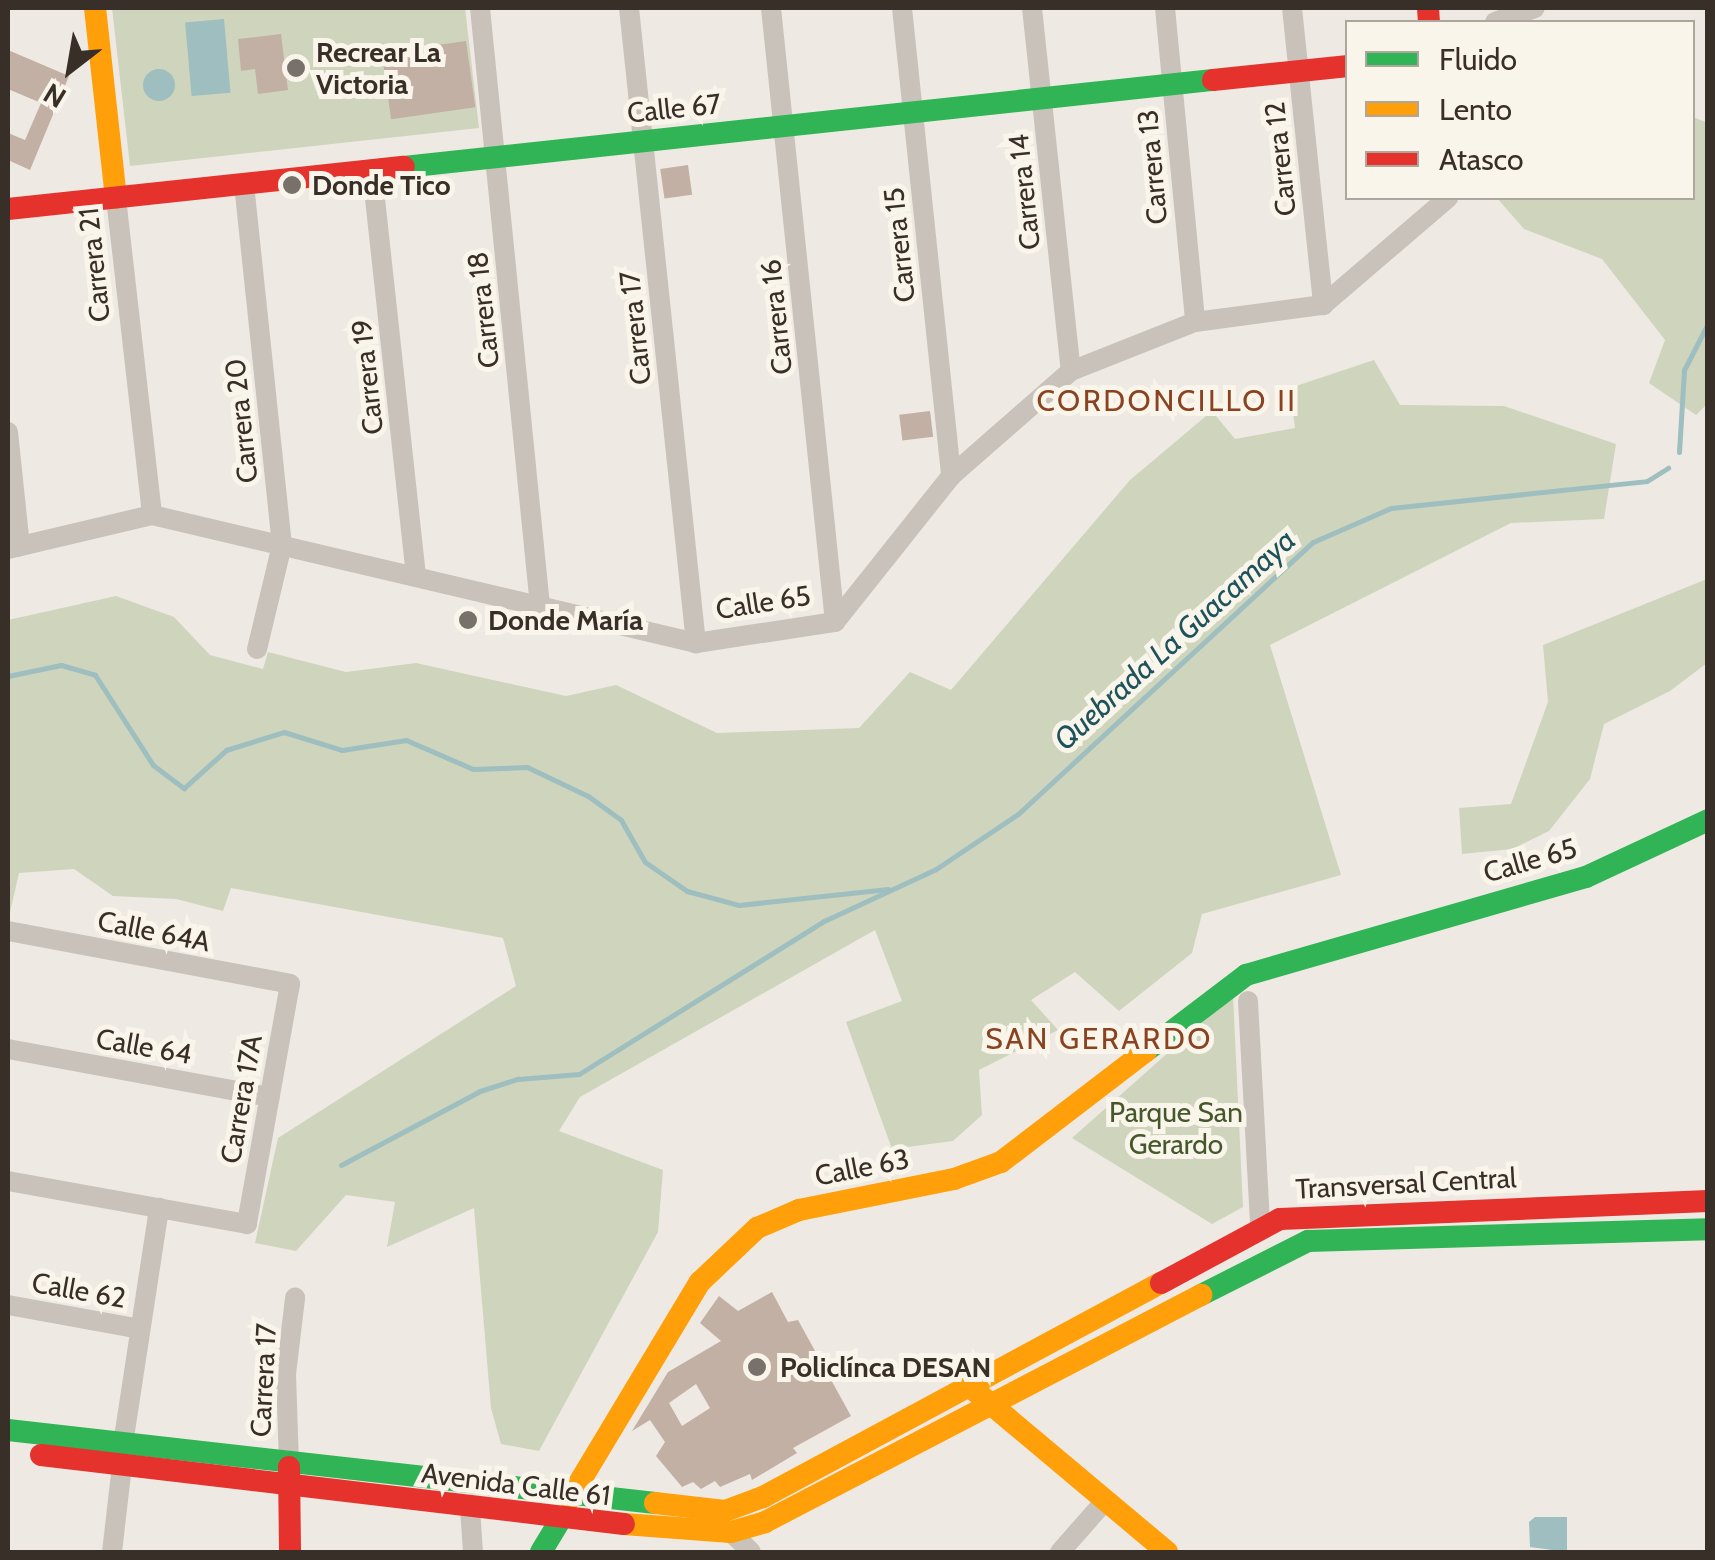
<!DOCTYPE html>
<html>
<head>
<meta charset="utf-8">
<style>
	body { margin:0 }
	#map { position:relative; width:1715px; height:1560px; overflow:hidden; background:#eeeae3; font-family:Cabin,sans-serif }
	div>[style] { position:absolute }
	.green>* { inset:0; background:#ced5bc }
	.water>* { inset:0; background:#9ebec0; transform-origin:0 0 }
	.round { border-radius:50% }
	.stream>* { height:5px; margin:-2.5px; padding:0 2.5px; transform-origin:2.5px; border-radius:2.5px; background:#9ebec0 }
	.building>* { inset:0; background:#c2b0a4; transform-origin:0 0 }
	.street>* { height:20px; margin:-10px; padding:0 10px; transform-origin:10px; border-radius:10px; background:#c8c2bb }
	.fast>* { height:22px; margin:-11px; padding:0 11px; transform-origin:11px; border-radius:11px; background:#30b455 }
	.slow>* { height:22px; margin:-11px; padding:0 11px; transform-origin:11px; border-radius:11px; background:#ff9f0a }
	.jam>* { height:22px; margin:-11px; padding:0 11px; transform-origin:11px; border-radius:11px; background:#e5322d }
	.dots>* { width:28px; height:28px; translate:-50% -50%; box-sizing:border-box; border:5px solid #faf5eb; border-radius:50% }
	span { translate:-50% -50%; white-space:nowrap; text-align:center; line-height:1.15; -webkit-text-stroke:10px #faf5eb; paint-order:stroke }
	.poi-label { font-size:28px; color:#392f29; font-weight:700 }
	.left { translate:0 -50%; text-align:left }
	.street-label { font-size:28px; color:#392f29 }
	.park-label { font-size:28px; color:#44582c }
	.neighbourhood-label { font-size:30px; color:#8a4220; letter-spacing:2.5px }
	.water-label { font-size:30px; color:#1e535c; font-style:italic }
	.frame { position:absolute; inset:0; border:10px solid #392f29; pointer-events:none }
	.legend { position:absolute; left:1345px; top:20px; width:350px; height:180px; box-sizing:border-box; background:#faf5eb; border:2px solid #ada69d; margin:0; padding:12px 18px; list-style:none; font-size:30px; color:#392f29 }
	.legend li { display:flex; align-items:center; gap:20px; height:50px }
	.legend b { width:50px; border:2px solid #ada69d }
	.north { position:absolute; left:20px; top:20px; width:100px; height:100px; -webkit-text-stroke:8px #faf5eb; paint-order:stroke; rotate:211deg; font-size:28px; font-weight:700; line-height:40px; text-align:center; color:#392f29 }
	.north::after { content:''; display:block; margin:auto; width:35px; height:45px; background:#392f29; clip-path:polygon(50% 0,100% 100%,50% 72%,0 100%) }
</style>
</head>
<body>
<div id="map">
	<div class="green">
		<div style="clip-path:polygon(112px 8px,465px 8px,479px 128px,130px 166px)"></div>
		<div style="clip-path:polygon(1693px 117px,1708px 123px,1708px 403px,1696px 415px,1649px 383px,1665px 340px,1602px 259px,1524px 229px,1497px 198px,1692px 198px)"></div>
		<div style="clip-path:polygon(1374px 360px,1400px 405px,1504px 406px,1616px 444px,1604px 519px,1511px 523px,1270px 645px,1341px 875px,1202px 914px,1192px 953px,1119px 1011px,1075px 972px,1031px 1000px,1058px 1030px,979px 1070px,982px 1115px,953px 1141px,892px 1149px,846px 1022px,902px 1001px,875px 930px,580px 1097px,559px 1131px,663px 1170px,658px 1232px,539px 1451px,501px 1444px,491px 1408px,474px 1208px,387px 1247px,395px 1202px,346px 1195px,296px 1251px,255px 1243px,278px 1138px,516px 986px,503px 938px,231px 888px,223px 911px,176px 899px,113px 896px,74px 869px,19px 873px,8px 921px,8px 620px,116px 596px,174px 617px,210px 655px,263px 669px,268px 652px,346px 672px,416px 663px,566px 696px,616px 685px,717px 733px,859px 728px,910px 672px,951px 690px,1130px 480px,1212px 411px,1235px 439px,1295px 428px,1290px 388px)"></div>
		<div style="clip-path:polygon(1707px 579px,1707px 663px,1670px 691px,1604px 724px,1590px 779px,1549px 831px,1512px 849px,1462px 854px,1459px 808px,1511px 804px,1548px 702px,1543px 645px)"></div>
		<div style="clip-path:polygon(1233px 995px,1243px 1207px,1212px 1224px,1072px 1138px)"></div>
	</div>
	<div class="water">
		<div style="left:224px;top:19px;width:74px;height:39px;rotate:85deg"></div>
		<div class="round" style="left:143px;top:69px;width:32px;height:32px"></div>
		<div style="clip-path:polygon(1535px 1517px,1567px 1517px,1567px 1552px,1530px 1547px,1529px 1522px)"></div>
	</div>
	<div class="stream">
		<div style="left:1679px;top:452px;width:82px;rotate:-86.5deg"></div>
		<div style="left:1684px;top:370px;width:53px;rotate:-62.9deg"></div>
		<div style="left:8px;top:676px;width:54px;rotate:-11.7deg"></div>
		<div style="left:61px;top:665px;width:35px;rotate:16deg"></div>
		<div style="left:95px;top:675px;width:107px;rotate:57.2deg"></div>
		<div style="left:153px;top:765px;width:39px;rotate:37deg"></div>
		<div style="left:184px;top:788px;width:57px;rotate:-42.1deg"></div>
		<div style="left:226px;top:750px;width:61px;rotate:-17.2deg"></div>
		<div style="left:284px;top:732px;width:61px;rotate:17.2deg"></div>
		<div style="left:342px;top:750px;width:65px;rotate:-8.9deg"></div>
		<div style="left:406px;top:740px;width:73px;rotate:23.4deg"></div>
		<div style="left:473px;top:769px;width:54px;rotate:-2.1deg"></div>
		<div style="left:527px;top:767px;width:68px;rotate:25.4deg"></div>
		<div style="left:588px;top:796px;width:41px;rotate:36deg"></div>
		<div style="left:621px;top:820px;width:48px;rotate:60.3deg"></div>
		<div style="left:645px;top:862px;width:51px;rotate:34.6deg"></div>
		<div style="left:687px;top:891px;width:54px;rotate:15.1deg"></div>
		<div style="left:739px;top:905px;width:150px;rotate:-6.1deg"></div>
		<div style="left:341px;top:1165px;width:157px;rotate:-28deg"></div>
		<div style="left:480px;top:1091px;width:40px;rotate:-18deg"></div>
		<div style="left:518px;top:1079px;width:61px;rotate:-4.7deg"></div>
		<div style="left:579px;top:1074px;width:289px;rotate:-32deg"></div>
		<div style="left:824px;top:921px;width:123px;rotate:-24.9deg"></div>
		<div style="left:936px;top:869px;width:99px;rotate:-33.9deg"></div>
		<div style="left:1018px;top:814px;width:401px;rotate:-42.7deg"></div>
		<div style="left:1313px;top:542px;width:85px;rotate:-23.6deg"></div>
		<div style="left:1391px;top:508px;width:257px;rotate:-6deg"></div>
		<div style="left:1647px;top:481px;width:25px;rotate:-32deg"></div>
	</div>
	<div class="building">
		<div style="clip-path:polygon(281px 34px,288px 90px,258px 94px,255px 69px,241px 71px,238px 39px)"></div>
		<div style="left:466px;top:41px;width:67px;height:85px;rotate:82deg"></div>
		<div style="clip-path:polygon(8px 50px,69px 76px,30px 170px,8px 160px,8px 133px,25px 140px,41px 103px,8px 89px)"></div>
		<div style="left:688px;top:165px;width:30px;height:28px;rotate:82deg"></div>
		<div style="left:930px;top:411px;width:26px;height:31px;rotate:83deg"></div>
		<div style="clip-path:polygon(evenodd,772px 1292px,788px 1322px,798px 1320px,851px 1416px,793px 1448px,797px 1453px,752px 1480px,750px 1474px,720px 1487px,715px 1481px,701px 1489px,693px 1482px,682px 1487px,656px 1456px,665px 1442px,650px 1420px,632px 1431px,668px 1372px,721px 1341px,700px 1323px,719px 1296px,738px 1311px,772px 1292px,696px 1384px,710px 1408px,682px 1426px,669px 1403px,696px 1384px)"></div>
	</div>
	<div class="street">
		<div style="left:480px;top:8px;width:601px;rotate:84.27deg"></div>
		<div style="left:629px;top:8px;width:639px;rotate:83.98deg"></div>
		<div style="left:771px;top:8px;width:617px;rotate:84.05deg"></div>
		<div style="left:902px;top:8px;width:471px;rotate:84deg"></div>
		<div style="left:1032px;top:8px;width:365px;rotate:83.9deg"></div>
		<div style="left:1165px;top:8px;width:315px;rotate:84.5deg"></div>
		<div style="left:1292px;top:8px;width:299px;rotate:84deg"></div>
		<div style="left:1495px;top:22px;width:42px;rotate:-19.3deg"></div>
		<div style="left:372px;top:171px;width:408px;rotate:83.8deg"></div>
		<div style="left:244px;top:184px;width:363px;rotate:84deg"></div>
		<div style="left:282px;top:545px;width:107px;rotate:103.5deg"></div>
		<div style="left:116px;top:198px;width:319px;rotate:83.5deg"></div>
		<div style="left:8px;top:432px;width:115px;rotate:84deg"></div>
		<div style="left:8px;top:549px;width:148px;rotate:-13.3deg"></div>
		<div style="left:152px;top:515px;width:559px;rotate:13.24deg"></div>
		<div style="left:696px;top:643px;width:141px;rotate:-8.6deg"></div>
		<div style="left:835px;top:622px;width:186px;rotate:-51.5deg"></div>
		<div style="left:951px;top:476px;width:159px;rotate:-41.2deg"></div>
		<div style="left:1071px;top:371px;width:133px;rotate:-21.6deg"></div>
		<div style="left:1195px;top:322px;width:129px;rotate:-7.6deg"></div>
		<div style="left:1323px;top:305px;width:165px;rotate:-40.6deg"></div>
		<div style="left:8px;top:931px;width:287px;rotate:10.6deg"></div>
		<div style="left:290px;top:984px;width:244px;rotate:100.2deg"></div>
		<div style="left:247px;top:1224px;width:243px;rotate:-169.8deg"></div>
		<div style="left:1248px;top:1001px;width:225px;rotate:86.9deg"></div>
		<div style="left:8px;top:1049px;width:266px;rotate:10.4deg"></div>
		<div style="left:8px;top:1305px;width:134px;rotate:10.3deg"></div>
		<div style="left:123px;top:1444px;width:239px;rotate:-81.3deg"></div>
		<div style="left:289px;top:1464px;width:90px;rotate:-91.9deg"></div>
		<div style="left:286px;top:1374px;width:77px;rotate:-83.2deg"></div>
		<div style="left:470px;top:1509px;width:43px;rotate:86deg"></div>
		<div style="left:731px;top:1532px;width:28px;rotate:45deg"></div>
		<div style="left:112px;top:1552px;width:88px;rotate:-83.4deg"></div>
		<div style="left:1060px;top:1552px;width:68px;rotate:-48.6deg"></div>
	</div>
	<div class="fast">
		<div style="left:404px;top:167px;width:814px;rotate:-6.14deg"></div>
		<div style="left:1146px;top:1051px;width:126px;rotate:-37.2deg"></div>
		<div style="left:1246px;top:975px;width:354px;rotate:-16.1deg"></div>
		<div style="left:1586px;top:877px;width:135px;rotate:-25deg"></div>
		<div style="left:1201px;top:1295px;width:120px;rotate:-26.8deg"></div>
		<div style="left:1308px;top:1241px;width:400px;rotate:-1.7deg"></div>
		<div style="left:8px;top:1430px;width:651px;rotate:6.44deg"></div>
		<div style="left:541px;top:1552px;width:37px;rotate:-59deg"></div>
	</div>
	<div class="slow">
		<div style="left:95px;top:8px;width:191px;rotate:83.7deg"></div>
		<div style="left:974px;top:1390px;width:252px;rotate:40deg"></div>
		<div style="left:570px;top:1498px;width:252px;rotate:-59deg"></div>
		<div style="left:700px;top:1282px;width:79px;rotate:-43.5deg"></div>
		<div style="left:757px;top:1228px;width:46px;rotate:-23.2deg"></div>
		<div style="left:799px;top:1210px;width:158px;rotate:-11.3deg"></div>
		<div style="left:954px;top:1179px;width:50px;rotate:-19.9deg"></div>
		<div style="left:1001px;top:1162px;width:183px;rotate:-37.4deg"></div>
		<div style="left:655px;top:1503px;width:70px;rotate:6.5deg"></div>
		<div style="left:725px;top:1511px;width:40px;rotate:-20.2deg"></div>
		<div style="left:763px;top:1497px;width:452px;rotate:-28.3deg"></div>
		<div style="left:624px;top:1524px;width:107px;rotate:4.3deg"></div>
		<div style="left:731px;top:1532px;width:35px;rotate:-16deg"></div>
		<div style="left:765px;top:1522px;width:492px;rotate:-27.5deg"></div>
	</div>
	<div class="jam">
		<div style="left:1428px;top:8px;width:14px;rotate:86deg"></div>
		<div style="left:1213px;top:80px;width:136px;rotate:-5.9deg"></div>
		<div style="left:8px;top:209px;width:398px;rotate:-6.1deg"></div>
		<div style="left:1161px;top:1283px;width:135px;rotate:-28.3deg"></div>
		<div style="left:1280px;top:1219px;width:428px;rotate:-2.4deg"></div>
		<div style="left:41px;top:1455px;width:587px;rotate:6.75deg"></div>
		<div style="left:289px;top:1467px;width:85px;rotate:89.3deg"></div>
	</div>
	<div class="dots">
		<div style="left:296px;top:68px;background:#78706a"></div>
		<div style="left:292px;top:185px;background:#78706a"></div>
		<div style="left:468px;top:620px;background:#78706a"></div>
		<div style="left:757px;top:1367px;background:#78706a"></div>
	</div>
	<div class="poi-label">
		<span class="left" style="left:316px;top:68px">Recrear La<br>Victoria</span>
		<span class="left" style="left:312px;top:185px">Donde Tico</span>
		<span class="left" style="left:488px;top:620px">Donde María</span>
		<span class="left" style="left:780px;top:1367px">Policlínca DESAN</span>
	</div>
	<div class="street-label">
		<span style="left:674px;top:108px;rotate:-6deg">Calle 67</span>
		<span style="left:1280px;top:159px;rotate:-96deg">Carrera 12</span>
		<span style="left:1152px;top:167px;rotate:-95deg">Carrera 13</span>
		<span style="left:1024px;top:192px;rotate:-96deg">Carrera 14</span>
		<span style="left:899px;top:245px;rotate:-96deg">Carrera 15</span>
		<span style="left:94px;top:265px;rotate:-96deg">Carrera 21</span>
		<span style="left:483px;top:310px;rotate:-96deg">Carrera 18</span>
		<span style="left:776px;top:317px;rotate:-96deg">Carrera 16</span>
		<span style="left:635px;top:328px;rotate:-96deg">Carrera 17</span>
		<span style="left:367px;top:377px;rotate:-96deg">Carrera 19</span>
		<span style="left:241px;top:421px;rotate:-96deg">Carrera 20</span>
		<span style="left:763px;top:602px;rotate:-9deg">Calle 65</span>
		<span style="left:1530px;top:860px;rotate:-16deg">Calle 65</span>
		<span style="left:154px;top:931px;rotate:11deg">Calle 64A</span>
		<span style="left:144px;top:1046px;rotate:10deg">Calle 64</span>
		<span style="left:241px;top:1099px;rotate:-80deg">Carrera 17A</span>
		<span style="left:862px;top:1167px;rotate:-11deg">Calle 63</span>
		<span style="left:1406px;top:1183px;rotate:-3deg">Transversal Central</span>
		<span style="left:79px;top:1290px;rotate:10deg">Calle 62</span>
		<span style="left:263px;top:1380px;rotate:-87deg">Carrera 17</span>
		<span style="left:516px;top:1484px;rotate:7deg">Avenida Calle 61</span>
	</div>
	<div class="park-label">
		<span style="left:1176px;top:1128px">Parque San<br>Gerardo</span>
	</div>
	<div class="neighbourhood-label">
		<span style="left:1167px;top:401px">CORDONCILLO II</span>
		<span style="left:1099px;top:1039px">SAN GERARDO</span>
	</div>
	<div class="water-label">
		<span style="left:1175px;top:640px;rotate:-42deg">Quebrada La Guacamaya</span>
	</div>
	<div class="frame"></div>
	<ul class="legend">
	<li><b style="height:12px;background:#30b455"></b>Fluido</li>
	<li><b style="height:12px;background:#ff9f0a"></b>Lento</li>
	<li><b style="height:12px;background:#e5322d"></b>Atasco</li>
	</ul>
	<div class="north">N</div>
</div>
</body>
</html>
